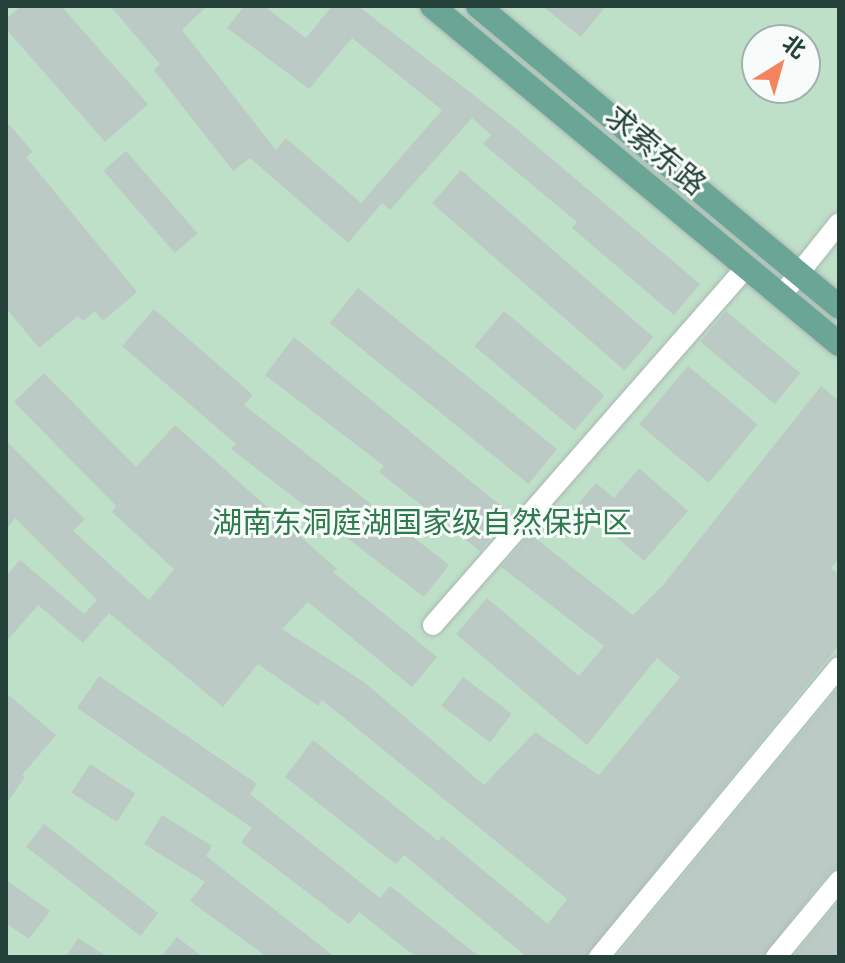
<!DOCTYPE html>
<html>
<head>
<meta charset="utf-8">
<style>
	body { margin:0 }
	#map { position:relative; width:845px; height:963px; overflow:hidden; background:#e6efeb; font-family:Mulish,"Noto Sans SC",sans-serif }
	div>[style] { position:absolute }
	.green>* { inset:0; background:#bfe0c8 }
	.building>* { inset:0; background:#bbcac4; transform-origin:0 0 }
	.roads { filter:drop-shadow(0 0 2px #a8b8b2) drop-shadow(0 0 2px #a8b8b2) }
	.minor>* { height:20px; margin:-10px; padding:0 10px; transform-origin:10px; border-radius:10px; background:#fff }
	.major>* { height:24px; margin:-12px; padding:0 12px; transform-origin:12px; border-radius:12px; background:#6aa596 }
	span { translate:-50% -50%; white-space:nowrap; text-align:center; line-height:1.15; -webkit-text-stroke:6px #f7fbf9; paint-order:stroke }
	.street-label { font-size:30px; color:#24423a }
	.park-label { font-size:30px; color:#2d7a4b }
	.frame { position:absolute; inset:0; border:8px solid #24423a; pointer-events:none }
	.north { position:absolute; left:741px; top:24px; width:80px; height:80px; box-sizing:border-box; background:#f7fbf9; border:2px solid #a3b1ad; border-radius:50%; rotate:37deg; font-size:22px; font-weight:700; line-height:32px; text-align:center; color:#24423a }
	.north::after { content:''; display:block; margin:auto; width:28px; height:36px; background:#f4845f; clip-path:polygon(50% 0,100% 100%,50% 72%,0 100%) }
</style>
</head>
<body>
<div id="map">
	<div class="green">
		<div style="clip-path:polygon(evenodd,6px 6px,839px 6px,839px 957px,6px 957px,6px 6px,757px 40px,805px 40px,805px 88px,757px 88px,757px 40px)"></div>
	</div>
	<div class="building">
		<div style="clip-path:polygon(21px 6px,61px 6px,148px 104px,105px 142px,6px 29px,6px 19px)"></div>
		<div style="clip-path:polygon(110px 6px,207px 6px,182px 30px,276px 150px,286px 138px,361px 203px,442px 110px,352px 38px,309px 89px,227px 28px,244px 6px,264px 6px,306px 38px,332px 6px,358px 6px,502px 117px,700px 284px,674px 315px,572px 228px,577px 222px,483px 144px,491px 135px,472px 118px,390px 210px,382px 203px,348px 243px,250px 158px,233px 171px,154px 70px,160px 64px)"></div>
		<div style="clip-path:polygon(542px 6px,606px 6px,581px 37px)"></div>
		<div style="clip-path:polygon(6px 121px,33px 152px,26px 157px,137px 292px,103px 321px,95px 311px,83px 321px,78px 316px,39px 348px,6px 308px)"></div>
		<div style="left:126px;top:151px;width:109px;height:30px;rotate:49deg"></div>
		<div style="left:461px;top:170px;width:255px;height:44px;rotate:41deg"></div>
		<div style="left:358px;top:288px;width:256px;height:45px;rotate:39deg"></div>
		<div style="clip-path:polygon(154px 309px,253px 395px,244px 405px,449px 565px,424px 597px,231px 449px,236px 444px,122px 346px)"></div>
		<div style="left:504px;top:311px;width:131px;height:46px;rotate:40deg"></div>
		<div style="left:726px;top:311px;width:97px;height:40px;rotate:40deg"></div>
		<div style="clip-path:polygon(294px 337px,511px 514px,480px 551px,379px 472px,384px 466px,265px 375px)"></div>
		<div style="left:688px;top:366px;width:91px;height:76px;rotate:40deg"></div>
		<div style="clip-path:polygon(44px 373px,136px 467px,175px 425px,337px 569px,333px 572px,437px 657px,412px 687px,308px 602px,282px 629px,364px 682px,484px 785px,535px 732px,599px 775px,680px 677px,657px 658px,587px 745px,456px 634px,487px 598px,579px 676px,604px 646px,501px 567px,530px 534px,633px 615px,664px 584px,821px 386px,839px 401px,839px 558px,831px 568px,839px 575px,839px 645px,586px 957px,527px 957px,404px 855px,396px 864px,285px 777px,313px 740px,438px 841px,442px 836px,548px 924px,567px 899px,322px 700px,318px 706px,258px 664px,223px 707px,109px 613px,83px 643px,38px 605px,6px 642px,6px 576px,20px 560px,84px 614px,97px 600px,15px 518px,6px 530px,6px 441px,85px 519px,73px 531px,149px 600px,174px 569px,112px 512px,116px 506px,14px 402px)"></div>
		<div style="clip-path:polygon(639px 468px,688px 511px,644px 561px,578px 504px,596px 483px,614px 498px)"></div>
		<div style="clip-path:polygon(99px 676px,257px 784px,250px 794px,380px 898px,390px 886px,480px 957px,416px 957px,359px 912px,349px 924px,241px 842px,252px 828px,77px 708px)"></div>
		<div style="left:463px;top:677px;width:61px;height:36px;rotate:37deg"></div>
		<div style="clip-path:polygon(839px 687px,839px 868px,829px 873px,763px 957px,616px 957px)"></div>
		<div style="clip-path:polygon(6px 693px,56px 735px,22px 775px,25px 777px,6px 804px)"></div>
		<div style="left:90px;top:764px;width:54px;height:34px;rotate:33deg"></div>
		<div style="clip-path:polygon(162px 815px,212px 846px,206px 856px,335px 957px,267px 957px,190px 901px,205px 882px,144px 844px)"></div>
		<div style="left:44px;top:824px;width:145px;height:29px;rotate:38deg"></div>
		<div style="clip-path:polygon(6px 880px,50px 911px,29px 939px,6px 923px)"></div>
		<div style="clip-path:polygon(839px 901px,839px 957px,793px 957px)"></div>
		<div style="clip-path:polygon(177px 937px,203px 957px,161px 957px)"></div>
		<div style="clip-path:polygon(78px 938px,108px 957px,66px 957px)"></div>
	</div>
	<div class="roads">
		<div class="minor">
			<div style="left:781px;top:296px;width:93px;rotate:-51.5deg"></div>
			<div style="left:433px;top:625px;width:476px;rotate:-48.8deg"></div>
			<div style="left:599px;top:957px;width:376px;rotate:-50.4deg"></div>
			<div style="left:776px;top:957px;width:99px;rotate:-50.3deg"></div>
		</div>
		<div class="major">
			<div style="left:432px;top:6px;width:529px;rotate:39.71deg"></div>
			<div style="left:478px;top:6px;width:470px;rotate:39.8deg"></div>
		</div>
	</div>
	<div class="street-label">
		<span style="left:656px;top:150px;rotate:40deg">求索东路</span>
	</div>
	<div class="park-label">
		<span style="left:422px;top:522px">湖南东洞庭湖国家级自然保护区</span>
	</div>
	<div class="frame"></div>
	<div class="north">北</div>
</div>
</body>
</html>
